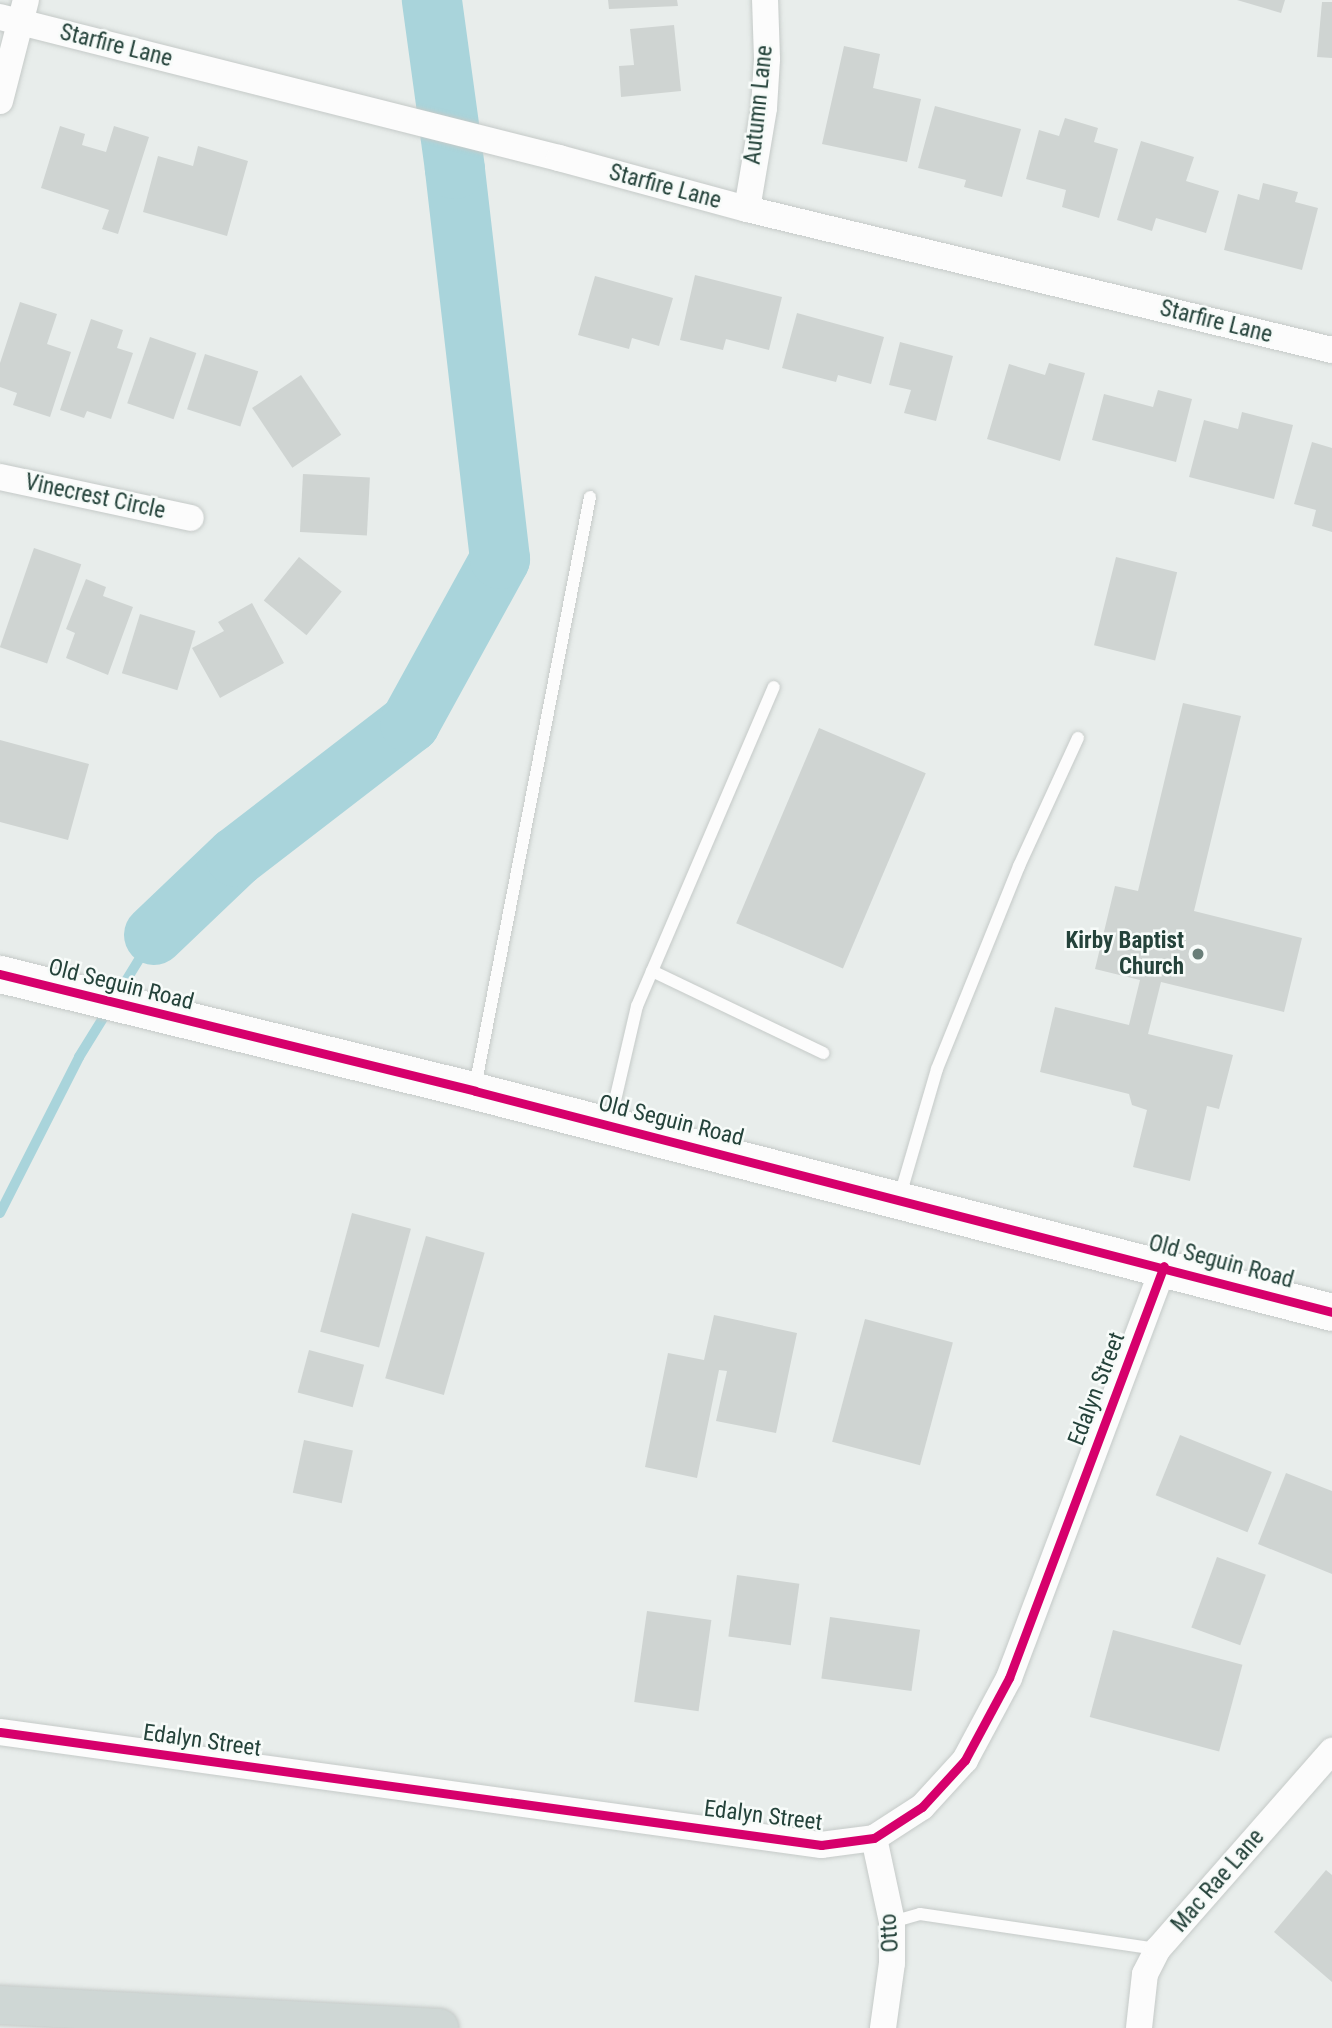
<!DOCTYPE html>
<html>
<head>
<meta charset="utf-8">
<style>
	body { margin:0 }
	#map { position:relative; width:1332px; height:2028px; overflow:hidden; background:#e8edeb; font-family:"Roboto Condensed",sans-serif }
	div>[style] { position:absolute }
	.stream>* { height:10px; margin:-5px; padding:0 5px; transform-origin:5px; border-radius:5px; background:#a9d4db }
	.river>* { height:60px; margin:-30px; padding:0 30px; transform-origin:30px; border-radius:30px; background:#a9d4db }
	.building>* { inset:0; background:#cfd4d2; transform-origin:0 0 }
	.roads { filter:drop-shadow(0 0 2px #c5cac8) drop-shadow(0 0 2px #c5cac8) }
	.lane>* { height:12px; margin:-6px; padding:0 6px; transform-origin:6px; border-radius:6px; background:#fcfcfc }
	.street>* { height:26px; margin:-13px; padding:0 13px; transform-origin:13px; border-radius:13px; background:#fcfcfc }
	.secondary>* { height:37px; margin:-18.5px; padding:0 18.5px; transform-origin:18.5px; border-radius:18.5px; background:#fcfcfc }
	.primary>* { height:38px; margin:-19px; padding:0 19px; transform-origin:19px; border-radius:19px; background:#cfd7d5 }
	.cycleway>* { height:9px; margin:-4.5px; padding:0 4.5px; transform-origin:4.5px; border-radius:4.5px; background:#d6006c }
	.dots>* { width:19px; height:19px; translate:-50% -50%; box-sizing:border-box; border:4px solid #f7fbf9; border-radius:50% }
	span { translate:-50% -50%; white-space:nowrap; text-align:center; line-height:1.15; -webkit-text-stroke:5px #f7fbf9; paint-order:stroke }
	.street-label { font-size:23px; color:#24423a }
	.poi-label { font-size:23px; color:#24423a; font-weight:700 }
	.right { translate:-100% -50%; text-align:right }
</style>
</head>
<body>
<div id="map">
	<div class="stream">
		<div style="left:116px;top:997px;width:73px;rotate:-58.5deg"></div>
		<div style="left:0;top:1213px;width:175px;rotate:-63.1deg"></div>
		<div style="left:79px;top:1057px;width:55px;rotate:-58.3deg"></div>
	</div>
	<div class="river">
		<div style="left:154px;top:935px;width:113px;rotate:-43.6deg"></div>
		<div style="left:236px;top:857px;width:220px;rotate:-37.6deg"></div>
		<div style="left:410px;top:723px;width:187px;rotate:-61.2deg"></div>
		<div style="left:500px;top:559px;width:393px;rotate:-96.6deg"></div>
		<div style="left:455px;top:169px;width:171px;rotate:-97.8deg"></div>
	</div>
	<div class="building">
		<div style="clip-path:polygon(608px 0,677px 0,678px 6px,609px 9px)"></div>
		<div style="clip-path:polygon(1237px 0,1285px 0,1281px 13px)"></div>
		<div style="clip-path:polygon(1322px 2px,1332px 2px,1332px 58px,1317px 57px)"></div>
		<div style="clip-path:polygon(674px 25px,681px 91px,621px 97px,619px 66px,634px 65px,630px 29px)"></div>
		<div style="clip-path:polygon(844px 46px,880px 54px,873px 88px,921px 99px,907px 162px,822px 144px)"></div>
		<div style="clip-path:polygon(935px 106px,1021px 129px,1002px 197px,964px 187px,966px 180px,918px 168px)"></div>
		<div style="clip-path:polygon(1065px 118px,1098px 128px,1094px 142px,1118px 149px,1099px 218px,1062px 207px,1066px 190px,1026px 179px,1039px 130px,1059px 136px)"></div>
		<div style="clip-path:polygon(60px 126px,85px 134px,82px 145px,106px 152px,114px 126px,149px 137px,118px 234px,102px 229px,109px 210px,41px 188px)"></div>
		<div style="clip-path:polygon(1141px 141px,1194px 157px,1186px 181px,1219px 191px,1206px 233px,1156px 218px,1152px 231px,1117px 220px)"></div>
		<div style="clip-path:polygon(198px 146px,248px 161px,227px 236px,143px 212px,158px 156px,193px 166px)"></div>
		<div style="clip-path:polygon(1263px 183px,1298px 192px,1295px 202px,1318px 208px,1302px 270px,1224px 250px,1238px 194px,1259px 200px)"></div>
		<div style="clip-path:polygon(695px 275px,782px 297px,769px 350px,726px 339px,723px 350px,680px 340px)"></div>
		<div style="clip-path:polygon(595px 276px,673px 298px,659px 346px,632px 338px,629px 349px,578px 335px)"></div>
		<div style="clip-path:polygon(20px 302px,57px 314px,47px 344px,71px 352px,50px 417px,13px 405px,17px 393px,0 387px,0 363px)"></div>
		<div style="clip-path:polygon(797px 313px,884px 337px,871px 384px,838px 375px,836px 382px,782px 368px)"></div>
		<div style="clip-path:polygon(91px 319px,123px 330px,117px 348px,133px 353px,111px 419px,87px 411px,84px 418px,60px 410px)"></div>
		<div style="left:150px;top:337px;width:49px;height:70px;rotate:19deg"></div>
		<div style="clip-path:polygon(900px 342px,953px 356px,936px 421px,904px 413px,911px 390px,889px 385px)"></div>
		<div style="left:205px;top:354px;width:56px;height:58px;rotate:18deg"></div>
		<div style="clip-path:polygon(1049px 363px,1085px 373px,1060px 461px,987px 439px,1009px 364px,1045px 375px)"></div>
		<div style="left:301px;top:375px;width:72px;height:59px;rotate:56deg"></div>
		<div style="clip-path:polygon(1158px 390px,1192px 399px,1176px 462px,1092px 440px,1104px 394px,1153px 407px)"></div>
		<div style="clip-path:polygon(1242px 412px,1293px 425px,1274px 499px,1189px 477px,1204px 420px,1238px 429px)"></div>
		<div style="clip-path:polygon(1312px 442px,1332px 448px,1332px 532px,1312px 526px,1316px 510px,1294px 504px)"></div>
		<div style="left:303px;top:474px;width:67px;height:58px;rotate:3deg"></div>
		<div style="left:34px;top:548px;width:50px;height:105px;rotate:19deg"></div>
		<div style="left:299px;top:557px;width:55px;height:56px;rotate:39deg"></div>
		<div style="left:1116px;top:557px;width:63px;height:91px;rotate:14deg"></div>
		<div style="clip-path:polygon(86px 579px,106px 587px,103px 596px,133px 607px,108px 675px,66px 658px,75px 633px,66px 629px)"></div>
		<div style="clip-path:polygon(252px 603px,284px 663px,220px 698px,192px 648px,224px 631px,218px 622px)"></div>
		<div style="left:140px;top:614px;width:58px;height:62px;rotate:17deg"></div>
		<div style="clip-path:polygon(1183px 703px,1241px 716px,1194px 911px,1302px 938px,1284px 1012px,1161px 982px,1148px 1034px,1233px 1055px,1219px 1109px,1207px 1106px,1190px 1181px,1133px 1167px,1147px 1110px,1132px 1105px,1129px 1094px,1040px 1072px,1055px 1007px,1129px 1025px,1140px 980px,1095px 969px,1115px 886px,1138px 891px)"></div>
		<div style="left:819px;top:728px;width:116px;height:212px;rotate:23deg"></div>
		<div style="clip-path:polygon(0 740px,89px 764px,68px 840px,0 822px)"></div>
		<div style="left:352px;top:1213px;width:61px;height:123px;rotate:15deg"></div>
		<div style="left:426px;top:1236px;width:61px;height:148px;rotate:16deg"></div>
		<div style="clip-path:polygon(714px 1315px,797px 1333px,776px 1433px,716px 1421px,727px 1371px,719px 1370px,697px 1478px,645px 1467px,668px 1353px,704px 1360px)"></div>
		<div style="left:865px;top:1319px;width:91px;height:127px;rotate:15deg"></div>
		<div style="left:309px;top:1350px;width:57px;height:44px;rotate:15deg"></div>
		<div style="left:1180px;top:1435px;width:99px;height:65px;rotate:22deg"></div>
		<div style="left:304px;top:1440px;width:50px;height:54px;rotate:12deg"></div>
		<div style="clip-path:polygon(1286px 1473px,1332px 1491px,1332px 1574px,1258px 1544px)"></div>
		<div style="left:1217px;top:1557px;width:52px;height:75px;rotate:20deg"></div>
		<div style="left:737px;top:1575px;width:63px;height:62px;rotate:8deg"></div>
		<div style="left:647px;top:1611px;width:65px;height:92px;rotate:8deg"></div>
		<div style="left:830px;top:1617px;width:91px;height:62px;rotate:8deg"></div>
		<div style="left:1113px;top:1630px;width:134px;height:90px;rotate:15deg"></div>
		<div style="clip-path:polygon(1326px 1870px,1332px 1875px,1332px 1982px,1274px 1932px)"></div>
	</div>
	<div class="roads">
		<div class="lane">
			<div style="left:652px;top:971px;width:190px;rotate:25.6deg"></div>
			<div style="left:475px;top:1087px;width:601px;rotate:-78.97deg"></div>
			<div style="left:610px;top:1122px;width:119px;rotate:-76.9deg"></div>
			<div style="left:637px;top:1006px;width:347px;rotate:-66.8deg"></div>
			<div style="left:899px;top:1199px;width:135px;rotate:-73.7deg"></div>
			<div style="left:937px;top:1069px;width:219px;rotate:-68deg"></div>
			<div style="left:1019px;top:866px;width:141px;rotate:-65.3deg"></div>
			<div style="left:892px;top:1922px;width:29px;rotate:-16deg"></div>
			<div style="left:920px;top:1914px;width:241px;rotate:8.4deg"></div>
		</div>
		<div class="street">
			<div style="left:0;top:17px;width:577px;rotate:14.16deg"></div>
			<div style="left:559px;top:158px;width:195px;rotate:15.2deg"></div>
			<div style="left:747px;top:209px;width:602px;rotate:13.55deg"></div>
			<div style="left:0;top:101px;width:104px;rotate:-75.6deg"></div>
			<div style="left:747px;top:209px;width:102px;rotate:-80.4deg"></div>
			<div style="left:764px;top:108px;width:49px;rotate:-86.5deg"></div>
			<div style="left:767px;top:59px;width:59px;rotate:-91.9deg"></div>
			<div style="left:0;top:477px;width:195px;rotate:12.1deg"></div>
			<div style="left:0;top:1732px;width:829px;rotate:7.84deg"></div>
			<div style="left:821px;top:1845px;width:53px;rotate:-7.5deg"></div>
			<div style="left:874px;top:1838px;width:57px;rotate:-32.9deg"></div>
			<div style="left:922px;top:1807px;width:64px;rotate:-47.5deg"></div>
			<div style="left:965px;top:1760px;width:93px;rotate:-61.8deg"></div>
			<div style="left:1009px;top:1678px;width:440px;rotate:-69.4deg"></div>
			<div style="left:874px;top:1838px;width:86px;rotate:77.9deg"></div>
			<div style="left:892px;top:1922px;width:41px;rotate:90deg"></div>
			<div style="left:892px;top:1963px;width:66px;rotate:97.9deg"></div>
			<div style="left:1139px;top:2028px;width:54px;rotate:-83.7deg"></div>
			<div style="left:1145px;top:1974px;width:28px;rotate:-63deg"></div>
			<div style="left:1158px;top:1949px;width:264px;rotate:-48.7deg"></div>
		</div>
		<div class="secondary">
			<div style="left:0;top:974px;width:489px;rotate:13.8deg"></div>
			<div style="left:475px;top:1091px;width:885px;rotate:14.46deg"></div>
		</div>
		<div class="primary">
			<div style="left:0;top:2005px;width:440px;rotate:3deg"></div>
		</div>
	</div>
	<div class="cycleway">
		<div style="left:0;top:974px;width:489px;rotate:13.8deg"></div>
		<div style="left:475px;top:1091px;width:885px;rotate:14.46deg"></div>
		<div style="left:0;top:1732px;width:829px;rotate:7.84deg"></div>
		<div style="left:821px;top:1845px;width:53px;rotate:-7.5deg"></div>
		<div style="left:874px;top:1838px;width:57px;rotate:-32.9deg"></div>
		<div style="left:922px;top:1807px;width:64px;rotate:-47.5deg"></div>
		<div style="left:965px;top:1760px;width:93px;rotate:-61.8deg"></div>
		<div style="left:1009px;top:1678px;width:440px;rotate:-69.4deg"></div>
	</div>
	<div class="dots">
		<div style="left:1198px;top:954px;background:#697e78"></div>
	</div>
	<div class="street-label">
		<span style="left:116px;top:46px;rotate:14deg">Starfire Lane</span>
		<span style="left:759px;top:105px;rotate:-84deg">Autumn Lane</span>
		<span style="left:665px;top:187px;rotate:15deg">Starfire Lane</span>
		<span style="left:1216px;top:322px;rotate:14deg">Starfire Lane</span>
		<span style="left:95px;top:497px;rotate:12deg">Vinecrest Circle</span>
		<span style="left:121px;top:985px;rotate:14deg">Old Seguin Road</span>
		<span style="left:671px;top:1121px;rotate:14deg">Old Seguin Road</span>
		<span style="left:1221px;top:1262px;rotate:15deg">Old Seguin Road</span>
		<span style="left:1097px;top:1389px;rotate:-69deg">Edalyn Street</span>
		<span style="left:202px;top:1741px;rotate:8deg">Edalyn Street</span>
		<span style="left:763px;top:1816px;rotate:7deg">Edalyn Street</span>
		<span style="left:1218px;top:1881px;rotate:-49deg">Mac Rae Lane</span>
		<span style="left:890px;top:1933px;rotate:-94deg">Otto</span>
	</div>
	<div class="poi-label">
		<span class="right" style="left:1184px;top:954px">Kirby Baptist<br>Church</span>
	</div>
</div>
</body>
</html>
